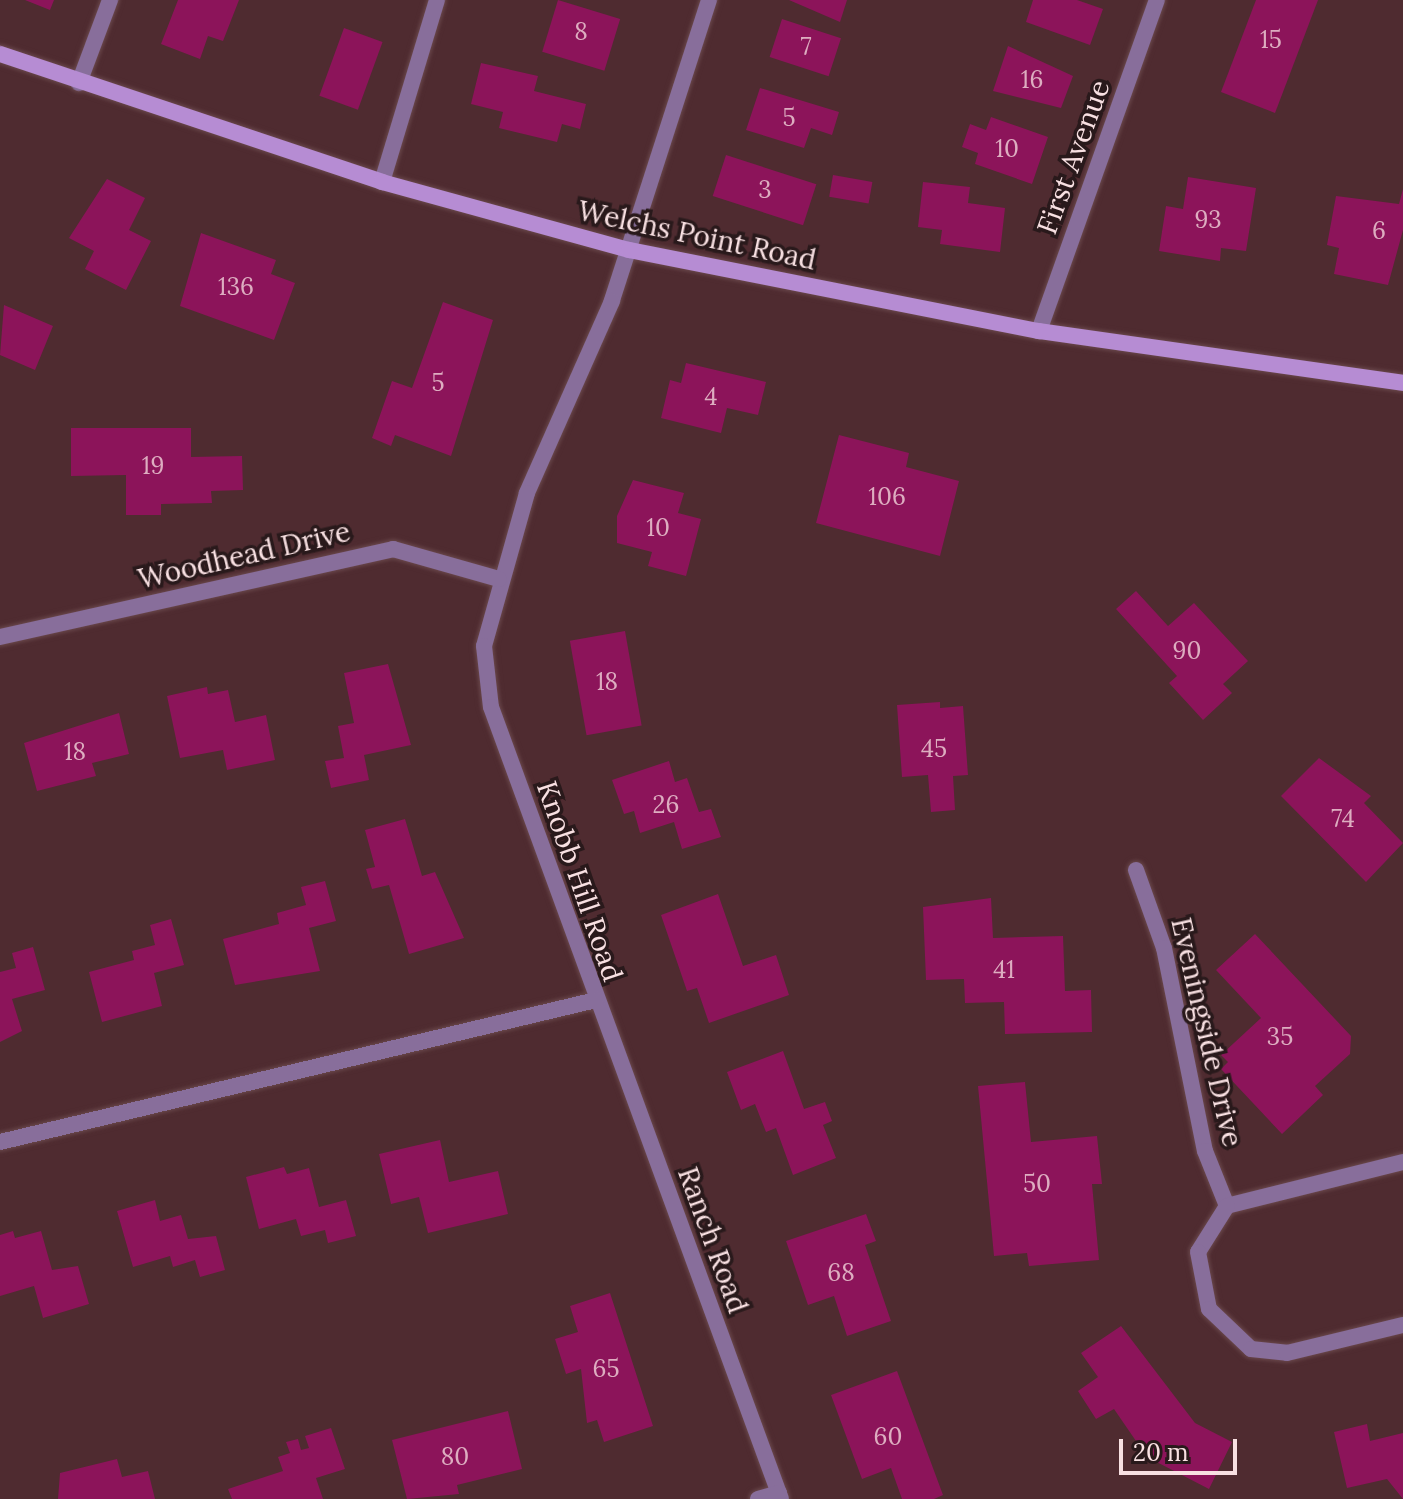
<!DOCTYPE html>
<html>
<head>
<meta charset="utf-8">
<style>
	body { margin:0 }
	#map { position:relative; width:1403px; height:1499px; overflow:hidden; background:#4f2b30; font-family:Lora,serif }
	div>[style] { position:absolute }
	.building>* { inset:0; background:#8c145a; transform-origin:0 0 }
	.roads { filter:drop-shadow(0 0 2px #6a484c) drop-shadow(0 0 2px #6a484c) }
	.minor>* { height:16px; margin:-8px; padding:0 8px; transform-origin:8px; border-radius:8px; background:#886e9b }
	.secondary>* { height:16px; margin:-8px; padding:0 8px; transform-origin:8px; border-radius:8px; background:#b68cd3 }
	span { translate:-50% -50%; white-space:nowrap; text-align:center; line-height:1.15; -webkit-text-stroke:7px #29191b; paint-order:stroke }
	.number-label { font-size:24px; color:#ddadc0 }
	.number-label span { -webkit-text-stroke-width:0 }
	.street-label { font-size:28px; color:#f8e0e2 }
	.scale { position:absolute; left:1119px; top:1439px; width:118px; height:36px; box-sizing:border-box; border:4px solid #f8e0e2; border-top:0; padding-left:10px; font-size:24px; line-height:28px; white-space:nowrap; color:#f8e0e2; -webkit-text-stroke:6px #29191b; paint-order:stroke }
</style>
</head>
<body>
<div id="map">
	<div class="building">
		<div style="clip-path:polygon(25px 0,54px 0,50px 10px)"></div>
		<div style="clip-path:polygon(178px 0,239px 0,223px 41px,208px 36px,200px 59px,161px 44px)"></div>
		<div style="left:558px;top:0;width:65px;height:54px;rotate:17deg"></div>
		<div style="clip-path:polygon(789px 0,847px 0,840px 22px)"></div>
		<div style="clip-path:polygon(1033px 0,1077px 0,1103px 9px,1090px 45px,1026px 22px)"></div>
		<div style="clip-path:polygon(1256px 0,1318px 0,1275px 113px,1221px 92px)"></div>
		<div style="left:782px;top:19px;width:62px;height:40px;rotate:18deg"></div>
		<div style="left:344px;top:28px;width:41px;height:72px;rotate:20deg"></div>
		<div style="clip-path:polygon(1008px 46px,1073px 76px,1061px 108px,993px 91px)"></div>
		<div style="clip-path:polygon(481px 63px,538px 76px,534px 91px,586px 104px,580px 129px,562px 124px,557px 142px,499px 128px,503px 112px,471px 104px)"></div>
		<div style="clip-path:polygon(760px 88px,839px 112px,832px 135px,811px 128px,804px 148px,746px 130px)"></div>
		<div style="clip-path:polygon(991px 117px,1048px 137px,1032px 184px,975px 164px,978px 153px,962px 147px,970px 124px,986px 130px)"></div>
		<div style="left:726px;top:155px;width:95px;height:43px;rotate:18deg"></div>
		<div style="left:833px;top:175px;width:40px;height:22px;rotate:10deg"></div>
		<div style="clip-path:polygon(1188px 177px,1256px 188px,1246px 251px,1221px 248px,1220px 261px,1159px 251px,1166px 206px,1183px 209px)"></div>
		<div style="clip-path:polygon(107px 179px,145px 198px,129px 230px,151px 241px,126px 290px,85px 269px,94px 251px,69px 238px)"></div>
		<div style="clip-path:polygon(923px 182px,970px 187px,968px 203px,1005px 208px,1000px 252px,940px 244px,942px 230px,918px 227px)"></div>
		<div style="clip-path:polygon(1403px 189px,1403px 230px,1388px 285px,1334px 274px,1339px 248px,1327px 245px,1336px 196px,1399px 204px)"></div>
		<div style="clip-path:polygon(201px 233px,276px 260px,271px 274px,295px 283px,274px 340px,180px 306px)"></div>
		<div style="clip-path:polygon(443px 302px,493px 320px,451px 456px,395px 435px,391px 446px,372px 438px,392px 381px,412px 388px)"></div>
		<div style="clip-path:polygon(4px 305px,53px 326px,35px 370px,0 355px)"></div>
		<div style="clip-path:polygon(686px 363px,766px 382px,758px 415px,727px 408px,721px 433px,661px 418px,670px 380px,681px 383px)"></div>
		<div style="clip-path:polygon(71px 428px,191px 428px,191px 457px,242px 456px,243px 490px,211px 491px,212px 503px,161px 504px,161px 515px,126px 515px,126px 475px,71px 476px)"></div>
		<div style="clip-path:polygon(839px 435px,909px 453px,906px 467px,959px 481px,940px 556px,816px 523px)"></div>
		<div style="clip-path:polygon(633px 480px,684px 493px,678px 513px,701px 519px,686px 576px,648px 566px,652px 552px,617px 543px,617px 516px)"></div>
		<div style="clip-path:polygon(1136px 591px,1168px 626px,1194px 603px,1248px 661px,1223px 684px,1232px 693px,1203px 720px,1169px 683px,1177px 676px,1116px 609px)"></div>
		<div style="left:625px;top:631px;width:96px;height:56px;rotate:80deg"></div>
		<div style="clip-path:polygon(388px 664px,411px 745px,364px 755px,369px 780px,331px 788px,325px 761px,344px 758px,338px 726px,354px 723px,344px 673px)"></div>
		<div style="clip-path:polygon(207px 687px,208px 694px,228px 690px,235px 722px,266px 715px,275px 760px,227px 770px,223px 750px,180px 758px,167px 696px)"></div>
		<div style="clip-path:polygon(940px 702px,940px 708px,963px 706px,968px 775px,953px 776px,955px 810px,931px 812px,928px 775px,902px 777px,897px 705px)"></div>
		<div style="clip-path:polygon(119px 713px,129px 754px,92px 763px,96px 776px,37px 791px,24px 743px)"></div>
		<div style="clip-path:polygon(1319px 758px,1371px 796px,1364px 803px,1403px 843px,1366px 882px,1281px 796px)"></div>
		<div style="clip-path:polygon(669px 761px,675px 782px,687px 778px,699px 812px,711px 809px,721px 837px,682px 849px,674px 822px,640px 833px,634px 811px,624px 814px,612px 780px)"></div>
		<div style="clip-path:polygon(405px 819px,422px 876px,435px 872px,464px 938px,409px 954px,389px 885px,372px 889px,366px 869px,375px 867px,365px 830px)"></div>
		<div style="clip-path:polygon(325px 881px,336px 921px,309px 928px,320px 971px,235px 985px,223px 939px,279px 924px,277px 913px,306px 905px,301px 887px)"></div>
		<div style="clip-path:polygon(718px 894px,743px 966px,776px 955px,789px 995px,709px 1023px,697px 988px,687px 991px,661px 915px)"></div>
		<div style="clip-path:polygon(991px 898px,993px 938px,1063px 936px,1065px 991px,1091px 990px,1092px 1032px,1005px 1034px,1004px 1002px,965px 1003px,964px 979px,926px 980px,923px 907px)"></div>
		<div style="clip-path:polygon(171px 919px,184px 965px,154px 973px,162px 1006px,102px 1022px,89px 972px,134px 960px,132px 951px,155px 945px,150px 925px)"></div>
		<div style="clip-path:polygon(1255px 934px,1351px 1036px,1350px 1054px,1315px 1086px,1323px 1095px,1282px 1134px,1221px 1069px,1228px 1062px,1221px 1055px,1261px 1018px,1216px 970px)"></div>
		<div style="clip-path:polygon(33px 947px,45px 990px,12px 999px,22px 1031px,0 1042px,0 972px,16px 968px,12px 953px)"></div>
		<div style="clip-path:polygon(783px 1051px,804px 1109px,825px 1102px,832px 1121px,823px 1125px,836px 1158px,793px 1175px,776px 1128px,766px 1132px,755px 1104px,741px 1110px,727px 1072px)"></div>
		<div style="clip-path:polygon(1025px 1082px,1031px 1142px,1097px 1136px,1102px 1184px,1092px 1184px,1099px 1260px,1029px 1266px,1027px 1253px,994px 1256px,978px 1086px)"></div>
		<div style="clip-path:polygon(440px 1140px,449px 1182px,498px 1171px,508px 1214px,428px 1233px,419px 1197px,391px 1204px,379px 1154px)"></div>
		<div style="clip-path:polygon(284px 1167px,287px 1174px,309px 1168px,319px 1207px,346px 1200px,356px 1236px,328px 1243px,325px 1230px,301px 1236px,296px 1219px,259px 1229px,246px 1177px)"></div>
		<div style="clip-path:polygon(155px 1200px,160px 1221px,181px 1215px,188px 1239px,216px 1236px,225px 1270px,200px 1277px,195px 1260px,173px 1267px,170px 1256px,133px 1267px,117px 1211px)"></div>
		<div style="clip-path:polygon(866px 1214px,876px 1241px,865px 1245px,891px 1321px,847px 1336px,834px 1296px,808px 1305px,786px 1241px)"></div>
		<div style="clip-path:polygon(13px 1231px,15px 1238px,41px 1231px,52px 1270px,78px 1266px,89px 1304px,43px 1318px,34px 1286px,0 1296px,0 1235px)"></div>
		<div style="clip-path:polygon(610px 1293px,653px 1426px,604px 1442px,597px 1420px,587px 1423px,581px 1369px,566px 1374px,555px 1339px,578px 1332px,570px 1306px)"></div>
		<div style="clip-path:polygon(1121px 1326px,1195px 1423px,1232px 1442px,1209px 1489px,1147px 1457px,1114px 1409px,1096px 1419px,1078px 1391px,1098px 1377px,1081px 1353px)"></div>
		<div style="clip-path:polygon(897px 1371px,943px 1495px,934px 1499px,902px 1499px,891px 1468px,862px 1479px,831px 1395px)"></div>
		<div style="clip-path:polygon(508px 1411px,522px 1469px,457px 1485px,459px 1494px,407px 1499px,392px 1440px)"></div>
		<div style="clip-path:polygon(1367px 1424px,1370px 1441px,1403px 1433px,1403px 1499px,1387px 1479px,1347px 1488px,1334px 1432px)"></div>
		<div style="clip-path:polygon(331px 1428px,345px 1469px,316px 1478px,323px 1499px,232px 1499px,228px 1489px,283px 1471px,278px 1457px,290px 1453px,286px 1442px,298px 1439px,301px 1450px,309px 1448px,305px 1436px)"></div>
		<div style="clip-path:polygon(117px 1459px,122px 1477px,148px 1471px,155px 1499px,58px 1499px,60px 1473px)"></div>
	</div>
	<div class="roads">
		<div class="minor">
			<div style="left:709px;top:0;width:316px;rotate:107.9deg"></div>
			<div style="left:612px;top:301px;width:210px;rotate:113.9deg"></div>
			<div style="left:527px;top:493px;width:159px;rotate:105.7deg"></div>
			<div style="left:484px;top:646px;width:61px;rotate:83.5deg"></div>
			<div style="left:491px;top:707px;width:843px;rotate:69.89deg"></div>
			<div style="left:79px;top:83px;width:89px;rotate:-69.5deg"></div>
			<div style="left:382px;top:182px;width:190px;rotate:-73.2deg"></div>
			<div style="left:1039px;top:331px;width:351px;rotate:-70.4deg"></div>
			<div style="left:0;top:637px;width:403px;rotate:-12.6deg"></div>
			<div style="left:393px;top:549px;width:110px;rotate:15.8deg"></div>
			<div style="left:1136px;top:870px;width:83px;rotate:70.3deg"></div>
			<div style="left:1164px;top:948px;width:207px;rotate:78.6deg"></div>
			<div style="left:1205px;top:1151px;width:59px;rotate:68.2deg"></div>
			<div style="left:0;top:1142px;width:613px;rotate:-13.4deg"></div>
			<div style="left:1403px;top:1162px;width:181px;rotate:166deg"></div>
			<div style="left:1227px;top:1206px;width:54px;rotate:122.2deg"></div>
			<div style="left:1198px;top:1252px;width:58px;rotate:79.1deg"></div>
			<div style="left:1209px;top:1309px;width:58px;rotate:43.6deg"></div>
			<div style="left:1251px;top:1349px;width:36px;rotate:6deg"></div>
			<div style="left:1287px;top:1353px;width:119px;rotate:-13.6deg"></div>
			<div style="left:758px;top:1499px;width:22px;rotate:-16deg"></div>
		</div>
		<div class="secondary">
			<div style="left:0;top:54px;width:403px;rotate:18.5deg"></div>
			<div style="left:382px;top:182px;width:256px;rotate:15.4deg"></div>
			<div style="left:629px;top:250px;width:418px;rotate:11.2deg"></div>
			<div style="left:1039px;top:331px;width:368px;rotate:8.1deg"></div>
		</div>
	</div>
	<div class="number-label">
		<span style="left:581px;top:32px">8</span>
		<span style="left:1271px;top:40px">15</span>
		<span style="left:806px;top:47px">7</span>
		<span style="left:1032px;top:80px">16</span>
		<span style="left:789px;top:118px">5</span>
		<span style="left:1007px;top:149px">10</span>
		<span style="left:765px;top:190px">3</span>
		<span style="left:1208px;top:220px">93</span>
		<span style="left:1379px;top:231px">6</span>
		<span style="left:236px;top:287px">136</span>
		<span style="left:438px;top:383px">5</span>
		<span style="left:711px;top:397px">4</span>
		<span style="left:153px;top:466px">19</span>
		<span style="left:887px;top:497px">106</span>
		<span style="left:658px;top:528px">10</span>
		<span style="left:1187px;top:651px">90</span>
		<span style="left:607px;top:682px">18</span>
		<span style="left:934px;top:749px">45</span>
		<span style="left:75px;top:752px">18</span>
		<span style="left:666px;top:805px">26</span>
		<span style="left:1343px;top:819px">74</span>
		<span style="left:1004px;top:970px">41</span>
		<span style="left:1280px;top:1037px">35</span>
		<span style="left:1037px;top:1184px">50</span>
		<span style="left:841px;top:1273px">68</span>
		<span style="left:606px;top:1369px">65</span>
		<span style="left:888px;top:1437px">60</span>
		<span style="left:455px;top:1457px">80</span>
	</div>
	<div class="street-label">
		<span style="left:1073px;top:157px;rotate:-70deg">First Avenue</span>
		<span style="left:697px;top:235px;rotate:12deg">Welchs Point Road</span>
		<span style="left:244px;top:555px;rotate:-13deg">Woodhead Drive</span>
		<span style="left:580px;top:881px;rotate:71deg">Knobb Hill Road</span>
		<span style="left:1207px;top:1032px;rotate:77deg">Eveningside Drive</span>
		<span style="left:713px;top:1240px;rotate:70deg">Ranch Road</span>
	</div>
	<div class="scale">20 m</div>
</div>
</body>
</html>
